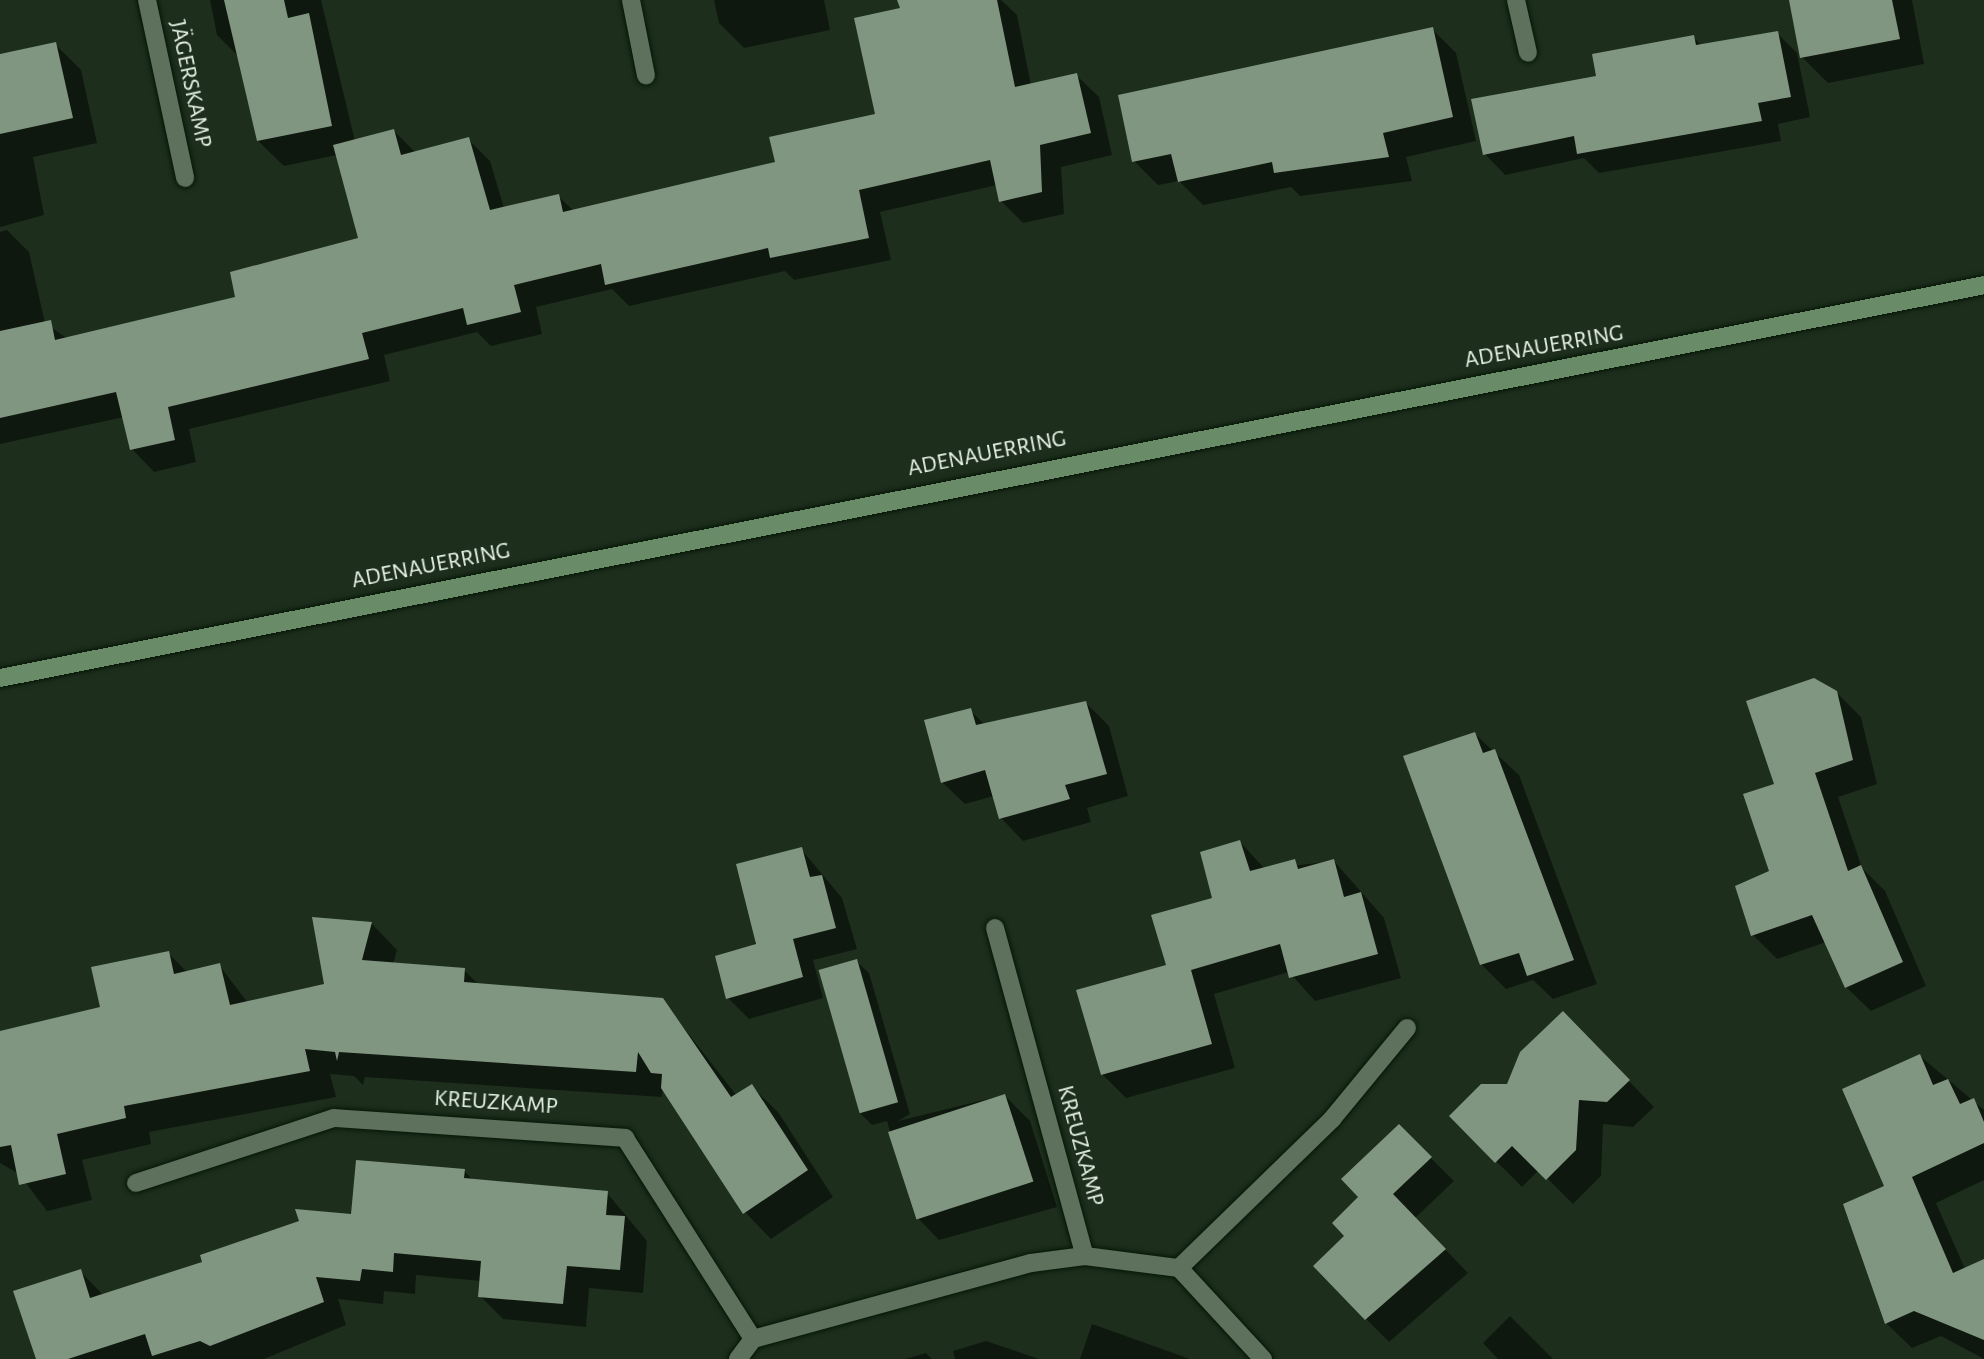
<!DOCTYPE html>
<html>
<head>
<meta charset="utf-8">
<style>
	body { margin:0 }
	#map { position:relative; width:1984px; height:1359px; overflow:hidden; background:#1d2e1d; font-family:"Alegreya Sans",sans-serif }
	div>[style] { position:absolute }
	.shadow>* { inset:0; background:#0007 }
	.building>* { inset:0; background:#819680; transform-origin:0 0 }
	.roads { filter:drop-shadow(0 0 2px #061606) drop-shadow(0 0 2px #061606) }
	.street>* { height:18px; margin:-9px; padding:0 9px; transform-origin:9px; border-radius:9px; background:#5e715d }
	.secondary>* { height:18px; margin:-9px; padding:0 9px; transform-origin:9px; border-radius:9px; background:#698b68 }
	span { translate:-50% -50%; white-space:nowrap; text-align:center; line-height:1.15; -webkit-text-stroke:7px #1d2e1d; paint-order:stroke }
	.street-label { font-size:24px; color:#e4f0e4 }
</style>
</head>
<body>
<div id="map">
	<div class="shadow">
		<div style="clip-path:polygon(210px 0,321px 0,355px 141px,394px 131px,416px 153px,468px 139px,490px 161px,504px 208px,558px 196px,574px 211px,777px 163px,877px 116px,958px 0,1001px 0,1017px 15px,1031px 85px,1076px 75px,1099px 97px,1112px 155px,1061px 167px,1064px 214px,1023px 223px,1001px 201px,997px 185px,880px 212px,891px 260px,794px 280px,785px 271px,629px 306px,612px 289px,536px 307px,542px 334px,491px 346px,477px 332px,384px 355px,390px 381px,189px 429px,196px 462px,154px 472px,132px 449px,124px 417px,0 444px,0 232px,7px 230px,29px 252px,45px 323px,68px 339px,237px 298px,361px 239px,337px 155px,284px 166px,258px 141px,239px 57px,217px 35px)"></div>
		<div style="clip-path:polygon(714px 0,824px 0,830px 30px,744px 48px,719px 23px)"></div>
		<div style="clip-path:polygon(1791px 0,1912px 0,1924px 64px,1828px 83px,1802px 57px)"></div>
		<div style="clip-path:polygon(1432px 29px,1456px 53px,1476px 141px,1406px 157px,1412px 181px,1300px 196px,1291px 187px,1203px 205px,1179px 181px,1158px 185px,1134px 161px)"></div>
		<div style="clip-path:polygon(1777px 33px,1797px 53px,1810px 117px,1778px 124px,1781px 141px,1599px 173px,1584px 158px,1505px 175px,1485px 154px,1598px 77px,1693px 37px,1702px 46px)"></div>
		<div style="clip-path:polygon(55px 44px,81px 70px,97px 143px,33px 157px,44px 215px,0 227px,0 54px)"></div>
		<div style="clip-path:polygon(1836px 692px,1861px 717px,1877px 784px,1838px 797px,1862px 868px,1885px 891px,1926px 986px,1871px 1011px,1846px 987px,1826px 942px,1777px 959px,1753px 935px,1771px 872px,1776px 785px)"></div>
		<div style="clip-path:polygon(1086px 703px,1109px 726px,1128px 796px,1087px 808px,1091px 822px,1023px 841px,1001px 818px,994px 796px,965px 804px,942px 782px,970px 710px,985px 725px)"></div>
		<div style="clip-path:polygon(1475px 734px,1519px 775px,1597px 984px,1553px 999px,1533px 980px,1506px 989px,1481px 964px)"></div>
		<div style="clip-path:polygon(1240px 842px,1265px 869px,1334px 861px,1384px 918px,1401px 978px,1315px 1001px,1289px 972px,1214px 994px,1235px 1068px,1126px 1098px,1102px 1074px,1214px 899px)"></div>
		<div style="clip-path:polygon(801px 849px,842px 898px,857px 949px,813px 960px,823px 998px,749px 1019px,728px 998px)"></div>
		<div style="clip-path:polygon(371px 923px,397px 950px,393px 964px,464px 970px,479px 985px,662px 1000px,737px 1096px,751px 1086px,778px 1112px,833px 1197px,771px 1239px,745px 1212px,663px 1087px,662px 1097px,365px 1077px,363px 1085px,354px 1076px,330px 1074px,336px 1097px,149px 1132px,151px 1144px,82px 1160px,92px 1200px,47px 1211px,19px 1174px,0 1163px,0 1033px,102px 1009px,168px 953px,188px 973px,219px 965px,248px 1003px,326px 985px)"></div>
		<div style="clip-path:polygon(856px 961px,869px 973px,910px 1114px,898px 1121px,1004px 1095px,1030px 1121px,1057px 1207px,939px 1240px,914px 1214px,887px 1121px,872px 1125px,859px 1112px)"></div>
		<div style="clip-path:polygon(1563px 1013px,1654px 1107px,1633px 1127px,1603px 1124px,1601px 1176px,1573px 1204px,1539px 1170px,1522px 1187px,1451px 1116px,1509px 1085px)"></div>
		<div style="clip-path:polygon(1920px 1056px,1984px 1110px,1984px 1180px,1936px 1203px,1965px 1269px,1984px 1261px,1984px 1359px,1941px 1336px,1912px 1348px,1886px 1323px,1886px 1187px)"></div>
		<div style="clip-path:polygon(1399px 1126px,1454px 1181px,1415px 1218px,1468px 1273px,1389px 1342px,1366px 1319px,1346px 1236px)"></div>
		<div style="clip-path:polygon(464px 1171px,474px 1181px,607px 1193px,647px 1241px,643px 1293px,589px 1288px,586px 1327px,503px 1319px,480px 1296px,481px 1281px,416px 1275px,415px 1294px,384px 1291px,383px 1304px,338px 1299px,346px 1325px,264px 1359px,38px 1359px,80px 1271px,103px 1295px,353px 1215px)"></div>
		<div style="clip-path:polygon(1510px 1316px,1553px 1359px,1498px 1359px,1483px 1343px)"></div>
		<div style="clip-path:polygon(1092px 1324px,1190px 1359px,1080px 1359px)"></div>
		<div style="clip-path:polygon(986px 1341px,1039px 1359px,955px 1359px,953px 1351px)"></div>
		<div style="clip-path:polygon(926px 1353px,932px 1359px,905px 1359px)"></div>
	</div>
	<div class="building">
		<div style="clip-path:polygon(224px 0,284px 0,288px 18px,309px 13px,332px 126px,257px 141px)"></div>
		<div style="clip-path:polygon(897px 0,997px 0,1015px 87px,1077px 73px,1091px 133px,1040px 145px,1042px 192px,999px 202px,990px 160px,859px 190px,869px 238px,770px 258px,768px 248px,605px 285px,601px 264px,514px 285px,521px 312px,467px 325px,463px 308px,362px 333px,369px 359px,168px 407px,175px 440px,130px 450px,116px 392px,0 418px,0 331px,51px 320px,55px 340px,235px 297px,230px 272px,358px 238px,333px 145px,394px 129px,401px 155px,469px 137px,490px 210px,559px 194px,563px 212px,775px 162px,769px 137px,875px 114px,854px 18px,900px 8px)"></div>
		<div style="clip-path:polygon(1789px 0,1892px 0,1900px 39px,1800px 58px)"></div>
		<div style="clip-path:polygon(1433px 27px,1453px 117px,1383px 133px,1389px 157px,1274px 173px,1272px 162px,1178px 182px,1171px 154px,1132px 162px,1118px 95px)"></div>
		<div style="clip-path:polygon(1778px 31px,1791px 97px,1758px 103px,1762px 121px,1577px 154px,1574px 136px,1483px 155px,1471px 99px,1596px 76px,1592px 54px,1694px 35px,1696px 45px)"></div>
		<div style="clip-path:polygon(56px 42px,73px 118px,0 134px,0 54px)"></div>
		<div style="clip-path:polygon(1814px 678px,1837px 691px,1853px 760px,1815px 773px,1848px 871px,1861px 865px,1903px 962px,1845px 988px,1812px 915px,1751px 936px,1735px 886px,1769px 871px,1743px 794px,1774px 784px,1746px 701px)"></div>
		<div style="clip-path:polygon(1086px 701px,1107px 774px,1065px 785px,1070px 799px,999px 819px,985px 770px,941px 783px,924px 720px,971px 708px,976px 725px)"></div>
		<div style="clip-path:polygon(1475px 732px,1483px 753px,1495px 749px,1574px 960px,1527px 976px,1519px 953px,1480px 965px,1403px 756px)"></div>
		<div style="clip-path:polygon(1240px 840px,1250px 871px,1295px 859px,1298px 869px,1334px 859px,1344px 897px,1361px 892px,1378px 954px,1289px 978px,1280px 944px,1191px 970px,1212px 1044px,1101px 1075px,1076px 990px,1166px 965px,1151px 915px,1212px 898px,1200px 852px)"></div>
		<div style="clip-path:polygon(802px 847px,810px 877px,822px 875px,836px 928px,793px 939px,803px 977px,726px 999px,715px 956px,756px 944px,736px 864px)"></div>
		<div style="clip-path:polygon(312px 917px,372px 922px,362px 960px,465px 968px,464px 982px,663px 998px,731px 1097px,752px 1084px,808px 1170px,743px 1214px,661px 1088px,662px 1074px,651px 1073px,638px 1052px,636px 1072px,339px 1052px,337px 1061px,335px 1052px,305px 1049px,310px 1071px,124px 1106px,126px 1118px,57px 1134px,66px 1174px,19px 1185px,11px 1145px,0 1147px,0 1031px,100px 1007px,91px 967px,169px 951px,174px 974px,220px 963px,230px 1005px,324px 984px)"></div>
		<div style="left:857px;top:959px;width:149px;height:40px;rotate:74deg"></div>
		<div style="clip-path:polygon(1563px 1011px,1630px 1080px,1607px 1102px,1579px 1100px,1576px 1150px,1546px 1180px,1512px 1146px,1495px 1163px,1449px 1116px,1481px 1084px,1507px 1084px,1520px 1052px)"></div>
		<div style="clip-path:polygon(1920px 1054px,1933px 1085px,1948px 1079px,1960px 1104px,1974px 1098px,1984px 1122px,1984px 1143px,1912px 1177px,1953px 1273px,1984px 1259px,1984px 1340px,1914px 1311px,1885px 1324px,1843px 1204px,1884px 1186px,1842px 1089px)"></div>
		<div style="left:1005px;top:1094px;width:92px;height:123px;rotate:72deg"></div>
		<div style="clip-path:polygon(1399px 1124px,1432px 1157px,1393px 1194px,1446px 1249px,1365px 1320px,1313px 1266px,1344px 1236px,1332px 1223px,1358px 1197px,1341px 1179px)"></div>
		<div style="clip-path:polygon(356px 1160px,465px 1169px,464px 1178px,608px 1191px,606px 1215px,625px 1216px,620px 1270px,567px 1266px,563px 1304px,478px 1297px,481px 1261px,394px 1253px,393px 1272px,362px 1269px,360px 1281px,316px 1277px,324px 1302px,210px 1346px,200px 1341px,152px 1356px,145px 1334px,68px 1359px,36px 1359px,13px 1291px,81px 1269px,90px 1298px,202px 1262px,200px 1255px,299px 1221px,295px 1209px,351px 1214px)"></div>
	</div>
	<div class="roads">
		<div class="street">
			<div style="left:147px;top:0;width:182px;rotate:77.9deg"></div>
			<div style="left:631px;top:0;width:77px;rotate:78.8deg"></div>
			<div style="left:1516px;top:0;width:54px;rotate:77.2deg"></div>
			<div style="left:995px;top:928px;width:340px;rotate:74.7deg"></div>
			<div style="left:136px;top:1183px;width:208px;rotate:-18.2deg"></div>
			<div style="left:334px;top:1118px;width:292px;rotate:3.9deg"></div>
			<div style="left:625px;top:1138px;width:238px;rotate:57.5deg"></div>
			<div style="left:738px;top:1359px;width:25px;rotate:-53deg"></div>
			<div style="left:753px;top:1339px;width:288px;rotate:-15.3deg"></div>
			<div style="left:1031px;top:1263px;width:54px;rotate:-7.4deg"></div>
			<div style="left:1085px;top:1256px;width:95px;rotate:7.3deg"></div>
			<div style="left:1263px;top:1359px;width:124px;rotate:-132.7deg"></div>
			<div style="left:1179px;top:1268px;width:214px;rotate:-44.2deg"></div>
			<div style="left:1332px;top:1119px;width:118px;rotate:-50.5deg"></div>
		</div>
		<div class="secondary">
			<div style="left:0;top:678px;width:2023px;rotate:-11.2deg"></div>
		</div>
	</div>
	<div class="street-label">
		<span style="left:190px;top:84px;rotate:78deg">JÄGERSKAMP</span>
		<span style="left:1544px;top:347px;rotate:-10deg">ADENAUERRING</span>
		<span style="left:987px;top:454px;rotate:-11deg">ADENAUERRING</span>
		<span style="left:431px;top:566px;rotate:-11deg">ADENAUERRING</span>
		<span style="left:496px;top:1103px;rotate:4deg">KREUZKAMP</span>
		<span style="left:1080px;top:1146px;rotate:75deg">KREUZKAMP</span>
	</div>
</div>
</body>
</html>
